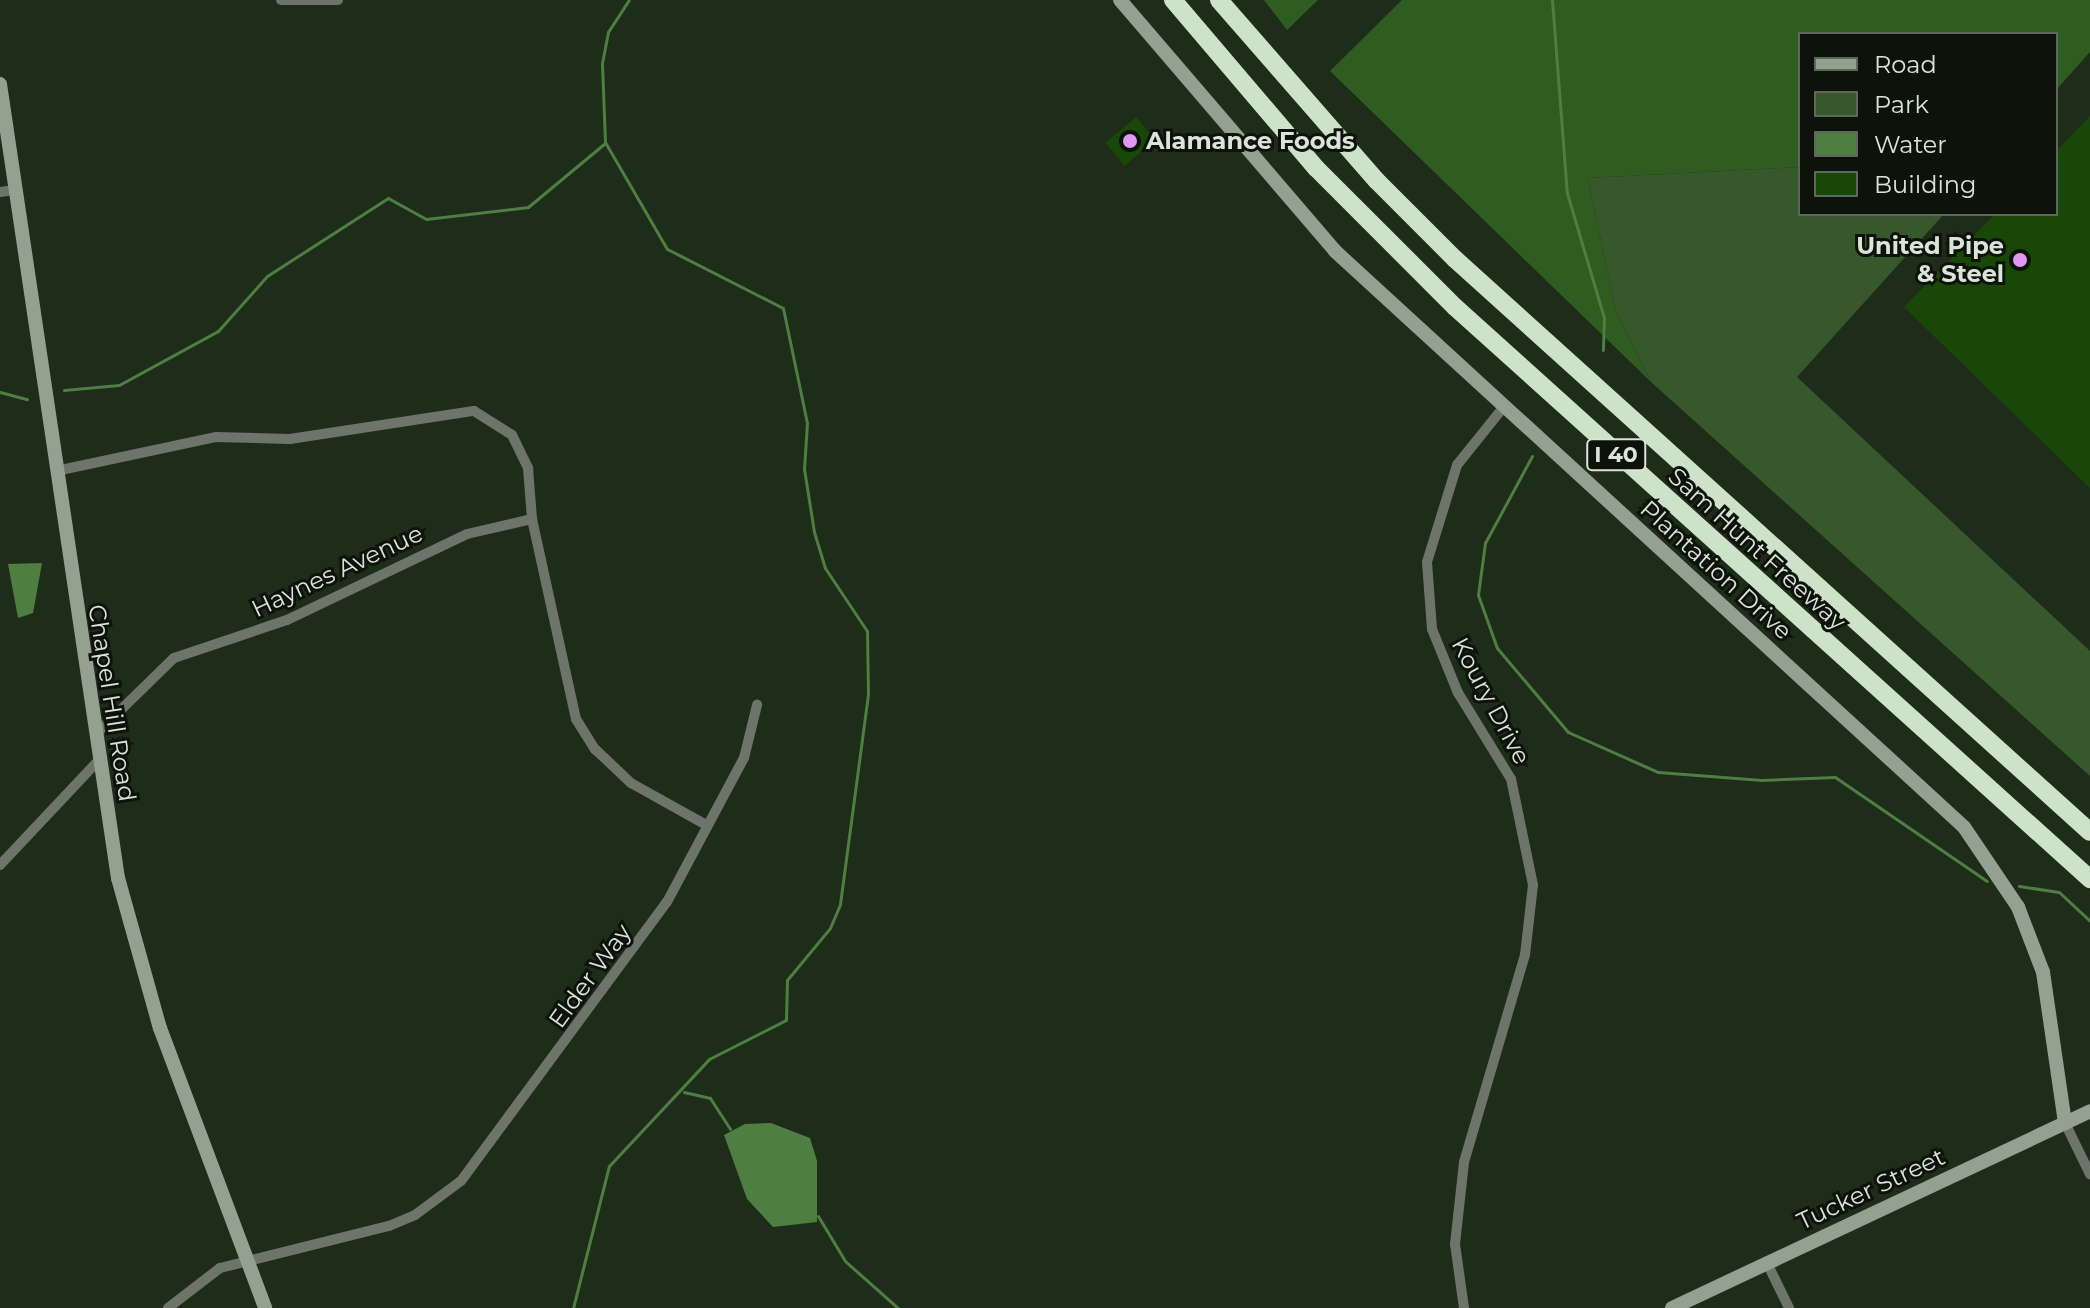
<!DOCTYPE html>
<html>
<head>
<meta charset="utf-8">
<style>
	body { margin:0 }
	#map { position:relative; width:2090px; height:1308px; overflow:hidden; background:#1e2d1a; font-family:Montserrat,sans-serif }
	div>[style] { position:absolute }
	.green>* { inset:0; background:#36582c }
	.forest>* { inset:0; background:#2f5c21 }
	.water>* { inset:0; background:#4f7e42 }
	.stream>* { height:3px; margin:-1.5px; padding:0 1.5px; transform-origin:1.5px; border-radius:1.5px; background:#4f7e42 }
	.building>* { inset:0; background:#194708; transform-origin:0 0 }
	.street>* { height:10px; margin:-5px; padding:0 5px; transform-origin:5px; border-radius:5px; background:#6d756b }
	.secondary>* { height:14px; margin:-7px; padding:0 7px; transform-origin:7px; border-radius:7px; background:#94a191 }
	.highway>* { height:18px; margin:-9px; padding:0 9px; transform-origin:9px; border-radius:9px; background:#cee1c9 }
	.dots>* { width:22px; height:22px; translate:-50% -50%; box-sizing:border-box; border:4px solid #0d130b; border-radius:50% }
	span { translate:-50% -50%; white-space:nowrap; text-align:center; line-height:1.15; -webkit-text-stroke:6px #0d130b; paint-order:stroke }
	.shield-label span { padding:2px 6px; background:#0d130b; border:2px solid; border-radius:6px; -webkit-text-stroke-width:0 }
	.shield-label { font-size:22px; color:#dbe4d8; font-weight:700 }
	.poi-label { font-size:24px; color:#dbe4d8; font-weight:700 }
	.left { translate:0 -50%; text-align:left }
	.right { translate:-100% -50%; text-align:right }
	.street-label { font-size:24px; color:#dbe4d8 }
	.legend { position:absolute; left:1798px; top:32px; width:260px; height:184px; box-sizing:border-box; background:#0d130b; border:2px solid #5f675d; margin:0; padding:10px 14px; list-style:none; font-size:24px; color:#dbe4d8 }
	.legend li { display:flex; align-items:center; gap:16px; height:40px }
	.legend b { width:40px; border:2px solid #5f675d }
</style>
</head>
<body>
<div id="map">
	<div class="green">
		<div style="clip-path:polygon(1800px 167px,1800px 214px,1944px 214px,1797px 377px,2090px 651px,2090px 776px,1651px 382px,1615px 309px,1588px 178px)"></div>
	</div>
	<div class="forest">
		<div style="clip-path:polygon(1264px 0,1318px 0,1287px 30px)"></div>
		<div style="clip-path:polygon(1402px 0,2090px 0,2090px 52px,2056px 90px,2056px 34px,1800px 34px,1800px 167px,1588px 178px,1615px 309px,1651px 382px,1330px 71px)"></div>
	</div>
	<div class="water">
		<div style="clip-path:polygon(42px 563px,33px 613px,18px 618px,8px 564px)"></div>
		<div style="clip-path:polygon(771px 1123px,810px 1138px,817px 1161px,817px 1222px,773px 1227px,747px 1199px,724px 1135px,745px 1124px)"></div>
	</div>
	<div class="stream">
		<div style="left:1552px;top:0;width:194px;rotate:85.6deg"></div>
		<div style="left:1567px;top:193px;width:130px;rotate:73.5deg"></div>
		<div style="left:1604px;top:318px;width:32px;rotate:92deg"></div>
		<div style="left:64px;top:390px;width:55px;rotate:-5.2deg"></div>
		<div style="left:119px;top:385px;width:113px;rotate:-28.6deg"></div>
		<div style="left:218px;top:331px;width:74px;rotate:-48.3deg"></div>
		<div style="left:267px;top:276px;width:144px;rotate:-32.8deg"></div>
		<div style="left:388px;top:198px;width:43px;rotate:28.9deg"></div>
		<div style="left:426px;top:219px;width:103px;rotate:-6.7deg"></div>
		<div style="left:528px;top:207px;width:99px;rotate:-39.7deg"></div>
		<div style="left:0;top:392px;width:28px;rotate:15deg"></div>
		<div style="left:1532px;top:456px;width:99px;rotate:118.4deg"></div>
		<div style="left:1485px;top:543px;width:52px;rotate:97.7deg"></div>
		<div style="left:1478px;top:595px;width:56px;rotate:70.3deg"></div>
		<div style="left:1497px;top:648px;width:110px;rotate:49.8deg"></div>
		<div style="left:1568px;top:732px;width:98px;rotate:24deg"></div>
		<div style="left:1658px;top:772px;width:104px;rotate:4.4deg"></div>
		<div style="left:1762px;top:780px;width:73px;rotate:-2.4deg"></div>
		<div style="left:1835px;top:777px;width:184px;rotate:34.4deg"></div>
		<div style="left:2019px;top:886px;width:40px;rotate:8.5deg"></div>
		<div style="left:2059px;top:892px;width:42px;rotate:43.1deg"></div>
		<div style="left:684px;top:1092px;width:27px;rotate:13deg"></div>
		<div style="left:710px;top:1098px;width:37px;rotate:57deg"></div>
		<div style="left:818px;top:1216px;width:52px;rotate:59deg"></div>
		<div style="left:845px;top:1261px;width:71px;rotate:41.6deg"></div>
		<div style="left:573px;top:1308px;width:146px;rotate:-75.8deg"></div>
		<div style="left:609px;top:1166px;width:146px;rotate:-46.9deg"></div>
		<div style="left:709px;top:1059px;width:86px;rotate:-26.9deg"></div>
		<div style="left:786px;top:1020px;width:40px;rotate:-88.6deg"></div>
		<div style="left:787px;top:980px;width:67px;rotate:-50.4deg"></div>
		<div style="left:830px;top:928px;width:26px;rotate:-67deg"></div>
		<div style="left:840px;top:904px;width:212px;rotate:-82.4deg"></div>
		<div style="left:868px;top:694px;width:63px;rotate:-90.9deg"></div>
		<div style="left:867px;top:631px;width:76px;rotate:-123.7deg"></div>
		<div style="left:825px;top:568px;width:38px;rotate:-107deg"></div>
		<div style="left:814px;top:532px;width:64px;rotate:-99deg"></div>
		<div style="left:804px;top:469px;width:46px;rotate:-86.3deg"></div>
		<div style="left:807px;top:423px;width:117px;rotate:-101.8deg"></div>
		<div style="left:783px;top:308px;width:130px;rotate:-153deg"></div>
		<div style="left:667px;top:249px;width:124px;rotate:-120.1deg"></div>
		<div style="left:605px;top:142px;width:79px;rotate:-92.2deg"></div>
		<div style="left:602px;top:63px;width:32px;rotate:-79deg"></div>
		<div style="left:608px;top:32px;width:38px;rotate:-57deg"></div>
	</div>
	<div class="building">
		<div style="clip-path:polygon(2090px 116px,2090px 488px,1904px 307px,1995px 214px,2056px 214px,2056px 151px)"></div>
		<div style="left:1136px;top:117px;width:30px;height:40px;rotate:50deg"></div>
	</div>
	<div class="street">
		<div style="left:281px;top:0;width:57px"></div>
		<div style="left:0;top:192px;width:14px;rotate:-8deg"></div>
		<div style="left:56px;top:471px;width:164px;rotate:-12deg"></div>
		<div style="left:216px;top:437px;width:74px;rotate:1.5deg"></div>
		<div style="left:290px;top:439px;width:186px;rotate:-8.7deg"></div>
		<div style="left:474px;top:411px;width:45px;rotate:32.3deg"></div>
		<div style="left:512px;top:435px;width:37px;rotate:64deg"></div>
		<div style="left:528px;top:468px;width:51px;rotate:85.5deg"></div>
		<div style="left:532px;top:519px;width:205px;rotate:77.6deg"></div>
		<div style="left:576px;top:719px;width:36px;rotate:58deg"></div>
		<div style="left:595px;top:749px;width:50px;rotate:43.4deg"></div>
		<div style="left:631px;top:783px;width:86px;rotate:29.2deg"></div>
		<div style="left:95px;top:735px;width:110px;rotate:-44.3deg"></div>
		<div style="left:174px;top:658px;width:119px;rotate:-18.6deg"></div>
		<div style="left:287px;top:620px;width:199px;rotate:-25.5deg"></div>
		<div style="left:467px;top:534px;width:67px;rotate:-13deg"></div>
		<div style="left:0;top:865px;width:143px;rotate:-46.7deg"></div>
		<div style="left:2065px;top:1123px;width:57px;rotate:63.9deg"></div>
		<div style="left:1767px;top:1263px;width:50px;rotate:63.9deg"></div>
		<div style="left:168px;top:1308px;width:66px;rotate:-37.6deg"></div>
		<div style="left:220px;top:1268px;width:174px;rotate:-14deg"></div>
		<div style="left:389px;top:1226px;width:28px;rotate:-23deg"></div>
		<div style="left:415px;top:1215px;width:57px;rotate:-36.5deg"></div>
		<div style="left:461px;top:1181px;width:347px;rotate:-53.6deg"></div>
		<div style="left:667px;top:902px;width:163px;rotate:-61.9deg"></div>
		<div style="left:744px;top:758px;width:55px;rotate:-76.2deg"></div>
		<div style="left:1464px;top:1308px;width:65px;rotate:-98deg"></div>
		<div style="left:1455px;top:1244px;width:82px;rotate:-83.7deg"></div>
		<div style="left:1464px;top:1162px;width:216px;rotate:-73.6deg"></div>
		<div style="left:1525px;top:955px;width:70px;rotate:-83.5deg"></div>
		<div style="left:1533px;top:885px;width:108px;rotate:-101.7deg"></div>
		<div style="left:1511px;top:779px;width:101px;rotate:-121.6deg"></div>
		<div style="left:1458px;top:693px;width:69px;rotate:-112.1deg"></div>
		<div style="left:1432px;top:629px;width:67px;rotate:-94.3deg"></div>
		<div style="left:1427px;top:562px;width:102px;rotate:-72.8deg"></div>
		<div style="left:1457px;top:465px;width:72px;rotate:-51.2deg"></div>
	</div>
	<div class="secondary">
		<div style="left:1120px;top:0;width:330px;rotate:49.4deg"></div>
		<div style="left:1335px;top:251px;width:853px;rotate:42.48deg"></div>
		<div style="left:1964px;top:827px;width:97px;rotate:56deg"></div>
		<div style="left:2018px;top:907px;width:70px;rotate:69deg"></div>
		<div style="left:2043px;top:972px;width:153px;rotate:81.7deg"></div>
		<div style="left:0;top:84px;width:803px;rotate:81.55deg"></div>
		<div style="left:118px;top:878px;width:156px;rotate:74.4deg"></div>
		<div style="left:160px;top:1028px;width:299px;rotate:69.4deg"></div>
		<div style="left:1672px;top:1308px;width:462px;rotate:-25.2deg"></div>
	</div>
	<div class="highway">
		<div style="left:1173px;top:0;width:221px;rotate:49.6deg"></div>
		<div style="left:1316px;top:168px;width:197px;rotate:45deg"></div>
		<div style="left:1455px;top:307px;width:855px;rotate:42.01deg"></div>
		<div style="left:1219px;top:0;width:240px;rotate:48.9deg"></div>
		<div style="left:1377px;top:181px;width:110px;rotate:45deg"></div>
		<div style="left:1455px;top:259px;width:855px;rotate:42.06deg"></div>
	</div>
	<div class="dots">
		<div style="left:1130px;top:141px;background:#df98f1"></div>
		<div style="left:2020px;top:260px;background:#df98f1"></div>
	</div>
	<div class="shield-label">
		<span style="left:1616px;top:455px">I 40</span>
	</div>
	<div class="poi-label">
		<span class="left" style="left:1146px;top:141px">Alamance Foods</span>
		<span class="right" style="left:2004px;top:260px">United Pipe<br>&amp; Steel</span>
	</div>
	<div class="street-label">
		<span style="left:1757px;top:549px;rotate:42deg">Sam Hunt Freeway</span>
		<span style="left:1716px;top:570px;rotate:42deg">Plantation Drive</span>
		<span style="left:337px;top:571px;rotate:-25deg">Haynes Avenue</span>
		<span style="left:1491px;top:701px;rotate:62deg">Koury Drive</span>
		<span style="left:112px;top:703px;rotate:81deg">Chapel Hill Road</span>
		<span style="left:590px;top:976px;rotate:-54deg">Elder Way</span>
		<span style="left:1871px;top:1189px;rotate:-25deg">Tucker Street</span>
	</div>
	<ul class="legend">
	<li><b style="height:10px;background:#94a191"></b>Road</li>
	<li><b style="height:22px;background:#36582c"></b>Park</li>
	<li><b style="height:22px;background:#4f7e42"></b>Water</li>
	<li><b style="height:22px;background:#194708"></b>Building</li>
	</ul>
</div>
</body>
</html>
